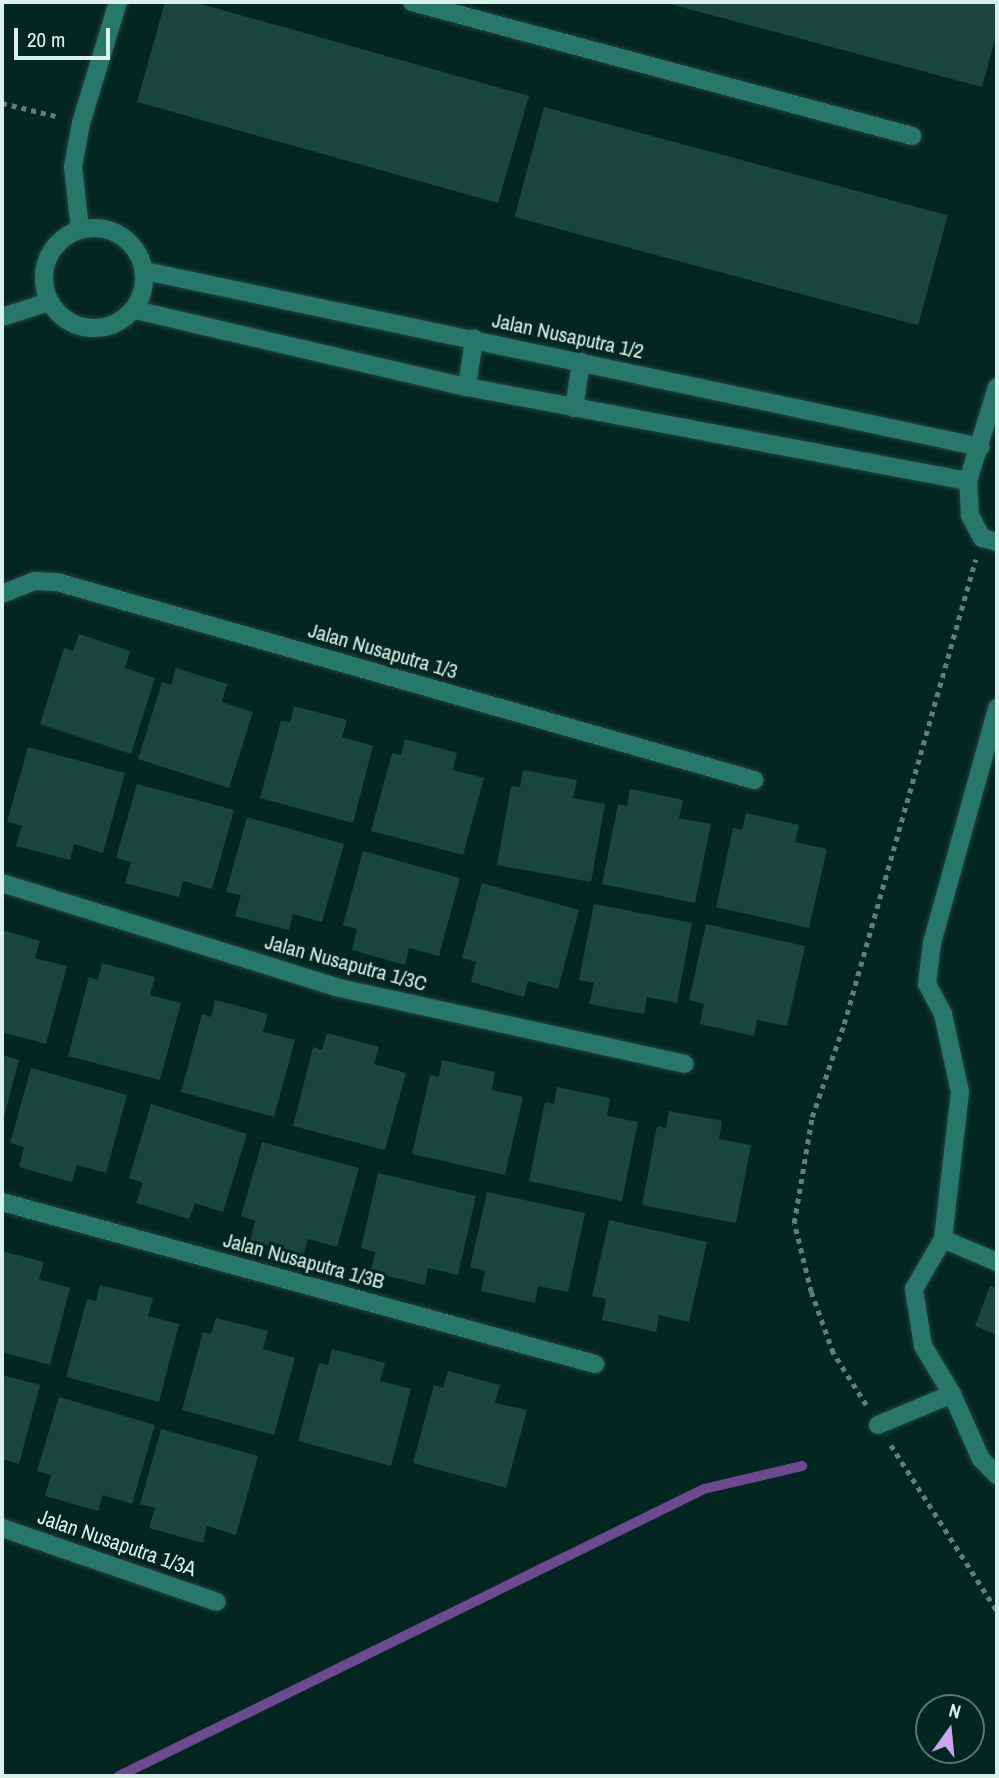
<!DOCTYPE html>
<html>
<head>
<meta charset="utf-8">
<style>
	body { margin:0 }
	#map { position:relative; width:999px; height:1778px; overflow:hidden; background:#042621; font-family:"Archivo Narrow",sans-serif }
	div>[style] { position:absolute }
	.stream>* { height:10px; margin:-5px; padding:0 5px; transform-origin:5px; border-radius:5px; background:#6d498f }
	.building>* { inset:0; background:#1a463f; transform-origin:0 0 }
	.path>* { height:4.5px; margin-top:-2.25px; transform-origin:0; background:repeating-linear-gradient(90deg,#627e79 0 5px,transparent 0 10px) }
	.roads { filter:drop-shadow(0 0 2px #22423d) drop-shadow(0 0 2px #22423d) }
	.lane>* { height:18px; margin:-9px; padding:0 9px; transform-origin:9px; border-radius:9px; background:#27776b }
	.street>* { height:18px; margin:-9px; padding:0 9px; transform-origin:9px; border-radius:9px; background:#27776b }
	.street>.ring { margin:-9px; padding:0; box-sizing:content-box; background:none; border:18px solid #27776b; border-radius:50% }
	span { translate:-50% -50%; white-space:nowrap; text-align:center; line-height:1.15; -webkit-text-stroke:6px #042621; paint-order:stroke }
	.street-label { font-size:21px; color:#daf0eb }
	.frame { position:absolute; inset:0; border:4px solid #daf0eb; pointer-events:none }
	.north { position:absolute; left:915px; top:1694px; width:70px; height:70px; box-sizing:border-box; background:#042621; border:2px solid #5a7772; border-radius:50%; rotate:15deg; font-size:19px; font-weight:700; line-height:28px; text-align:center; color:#daf0eb }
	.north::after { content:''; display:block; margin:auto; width:24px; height:32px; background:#c8a5ee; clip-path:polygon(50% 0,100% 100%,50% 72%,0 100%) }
	.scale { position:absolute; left:14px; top:28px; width:96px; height:32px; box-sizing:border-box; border:4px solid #daf0eb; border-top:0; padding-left:9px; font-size:21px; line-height:24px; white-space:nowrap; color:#daf0eb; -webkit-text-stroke:5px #042621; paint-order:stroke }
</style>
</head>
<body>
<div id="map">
	<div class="stream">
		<div style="left:119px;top:1776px;width:652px;rotate:-26.13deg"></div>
		<div style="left:704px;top:1489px;width:101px;rotate:-13.2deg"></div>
	</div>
	<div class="building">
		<div style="clip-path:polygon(165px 2px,194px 2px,529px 96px,498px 203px,137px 102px)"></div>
		<div style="clip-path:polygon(997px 2px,997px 32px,982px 87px,666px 3px)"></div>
		<div style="left:544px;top:107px;width:418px;height:114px;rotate:15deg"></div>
		<div style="clip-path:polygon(79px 634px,130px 651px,125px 668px,155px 678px,131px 754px,40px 724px,64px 648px,73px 651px)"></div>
		<div style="clip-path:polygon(176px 668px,227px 684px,222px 702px,253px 712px,229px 788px,138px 759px,162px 682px,171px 685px)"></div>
		<div style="clip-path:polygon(294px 706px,347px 720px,342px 737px,373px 746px,353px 823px,260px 798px,281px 721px,290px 722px)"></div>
		<div style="clip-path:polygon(405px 739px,457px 753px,453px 770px,484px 778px,463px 855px,371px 831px,392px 753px,401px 755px)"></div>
		<div style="clip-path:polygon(28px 747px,125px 773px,103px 853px,74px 844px,70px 860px,16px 846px,22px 826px,7px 822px)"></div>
		<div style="clip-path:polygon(523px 770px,577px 780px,573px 798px,605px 804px,591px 882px,497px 865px,511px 786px,520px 787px)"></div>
		<div style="clip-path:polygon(137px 784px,234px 810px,212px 889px,183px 881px,179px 897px,125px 883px,131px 862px,116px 858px)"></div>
		<div style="clip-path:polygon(630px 789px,683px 800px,679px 818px,711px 824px,695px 903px,602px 884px,618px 804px,627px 806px)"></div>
		<div style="clip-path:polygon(746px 813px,799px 825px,795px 842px,827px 849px,809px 928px,716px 907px,733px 828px,742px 830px)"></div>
		<div style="clip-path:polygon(247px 817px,344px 844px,322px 922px,293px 914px,289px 930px,235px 916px,241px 895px,226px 892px)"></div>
		<div style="clip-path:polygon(363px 851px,460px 878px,439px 956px,409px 948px,405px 965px,352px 950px,357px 929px,343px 925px)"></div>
		<div style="clip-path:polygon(482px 883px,579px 910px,558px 989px,528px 981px,524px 997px,471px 982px,476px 962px,462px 958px)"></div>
		<div style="clip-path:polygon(594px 904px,692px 923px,677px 1003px,647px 997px,644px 1014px,589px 1004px,594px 983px,579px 980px)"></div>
		<div style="clip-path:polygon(706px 924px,805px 946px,787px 1026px,757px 1020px,754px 1036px,700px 1024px,704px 1004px,689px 1000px)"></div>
		<div style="clip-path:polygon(2px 930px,40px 941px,35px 958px,67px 966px,46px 1044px,2px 1032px)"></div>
		<div style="clip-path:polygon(102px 963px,155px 977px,150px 995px,181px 1003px,160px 1080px,68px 1056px,89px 977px,98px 980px)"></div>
		<div style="clip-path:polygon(215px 1000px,268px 1014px,263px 1032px,295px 1040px,274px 1117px,181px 1092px,202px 1014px,211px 1017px)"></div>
		<div style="clip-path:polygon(327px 1033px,379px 1047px,374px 1064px,406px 1073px,385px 1150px,293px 1126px,313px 1047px,322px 1050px)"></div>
		<div style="clip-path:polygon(2px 1055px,19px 1060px,3px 1120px,2px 1119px)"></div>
		<div style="clip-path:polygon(442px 1060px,495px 1072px,492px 1090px,523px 1097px,505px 1175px,412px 1154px,430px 1075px,439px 1077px)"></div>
		<div style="clip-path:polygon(31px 1068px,127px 1095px,106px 1173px,77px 1165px,72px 1182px,19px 1167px,24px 1147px,10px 1143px)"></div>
		<div style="clip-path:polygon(557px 1087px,610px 1098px,607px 1116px,638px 1122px,622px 1201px,529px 1181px,545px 1102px,554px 1104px)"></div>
		<div style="clip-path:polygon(151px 1104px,247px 1134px,223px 1212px,195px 1203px,189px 1219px,136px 1203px,143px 1183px,129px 1178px)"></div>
		<div style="clip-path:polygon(669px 1111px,722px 1121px,719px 1139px,751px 1145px,736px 1223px,642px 1205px,657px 1126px,666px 1128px)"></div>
		<div style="clip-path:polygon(262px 1142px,359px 1168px,337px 1247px,308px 1239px,303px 1255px,250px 1241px,255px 1221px,241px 1216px)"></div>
		<div style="clip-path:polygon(378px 1173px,476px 1196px,458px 1275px,428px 1268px,425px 1285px,371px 1272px,375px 1252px,361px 1248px)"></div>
		<div style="clip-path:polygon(487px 1192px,585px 1213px,568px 1292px,538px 1286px,535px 1303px,481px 1291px,485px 1271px,470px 1267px)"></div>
		<div style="clip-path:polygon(609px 1220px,707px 1242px,689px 1322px,659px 1315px,656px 1332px,602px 1320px,606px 1299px,592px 1296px)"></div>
		<div style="clip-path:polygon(2px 1251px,44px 1262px,39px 1279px,70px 1288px,50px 1365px,2px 1352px)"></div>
		<div style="clip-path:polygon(100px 1285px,153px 1298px,148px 1316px,179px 1324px,159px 1402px,66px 1377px,87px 1299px,96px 1301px)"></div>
		<div style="clip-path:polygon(990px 1286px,997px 1288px,997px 1335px,975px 1326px)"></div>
		<div style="clip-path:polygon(216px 1318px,268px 1331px,263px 1349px,295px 1358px,274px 1435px,182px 1410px,203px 1332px,211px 1334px)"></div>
		<div style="clip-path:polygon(332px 1349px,385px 1363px,380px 1381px,411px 1389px,391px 1466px,298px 1441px,319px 1363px,328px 1365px)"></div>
		<div style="clip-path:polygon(448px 1371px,500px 1385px,495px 1403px,527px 1410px,506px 1488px,413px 1463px,434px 1385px,443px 1388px)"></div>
		<div style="clip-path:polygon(2px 1375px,40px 1385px,19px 1464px,2px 1459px)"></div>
		<div style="clip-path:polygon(59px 1397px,155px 1425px,132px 1504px,103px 1495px,98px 1511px,45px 1496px,51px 1475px,37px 1471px)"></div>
		<div style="clip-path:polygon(161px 1429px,258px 1456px,236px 1535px,207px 1526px,203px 1543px,149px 1528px,155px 1508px,140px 1504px)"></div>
	</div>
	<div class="path">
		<div style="left:2px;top:103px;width:60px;rotate:13.6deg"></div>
		<div style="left:866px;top:1405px;width:62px;rotate:-122.4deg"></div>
		<div style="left:833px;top:1353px;width:65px;rotate:-109.8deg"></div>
		<div style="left:811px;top:1292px;width:71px;rotate:-103.8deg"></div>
		<div style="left:794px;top:1223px;width:108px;rotate:-80.4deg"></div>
		<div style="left:812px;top:1117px;width:98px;rotate:-71deg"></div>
		<div style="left:844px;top:1024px;width:483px;rotate:-74.2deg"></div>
		<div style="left:891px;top:1445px;width:197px;rotate:57.4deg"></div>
	</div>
	<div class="roads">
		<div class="lane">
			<div style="left:982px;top:538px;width:16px;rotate:15deg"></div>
			<div style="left:943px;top:1239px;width:59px;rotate:23.1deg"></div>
			<div style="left:952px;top:1394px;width:71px;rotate:66deg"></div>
			<div style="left:981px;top:1459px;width:23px;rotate:45deg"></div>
			<div style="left:878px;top:1425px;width:80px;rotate:-22.7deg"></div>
			<div style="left:952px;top:1394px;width:56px;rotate:-121.1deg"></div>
			<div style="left:923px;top:1346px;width:58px;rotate:-99deg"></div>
			<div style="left:914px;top:1289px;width:58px;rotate:-59.9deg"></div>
			<div style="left:943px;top:1239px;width:148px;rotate:-83.4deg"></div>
			<div style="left:960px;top:1092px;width:80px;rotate:-102.3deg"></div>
			<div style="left:943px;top:1014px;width:34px;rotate:-118deg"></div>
			<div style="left:927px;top:984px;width:41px;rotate:-83deg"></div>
			<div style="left:932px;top:943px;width:244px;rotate:-74.5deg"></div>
		</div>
		<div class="street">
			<div style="left:412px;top:2px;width:518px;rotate:15deg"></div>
			<div class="ring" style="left:44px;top:228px;width:82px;height:82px"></div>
			<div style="left:80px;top:229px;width:62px;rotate:-96.4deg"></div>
			<div style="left:73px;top:167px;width:45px;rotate:-79.7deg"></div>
			<div style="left:81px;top:123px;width:127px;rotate:-73deg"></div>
			<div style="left:145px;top:271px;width:854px;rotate:11.89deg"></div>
			<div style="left:135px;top:310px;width:341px;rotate:13.1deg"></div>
			<div style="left:467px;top:387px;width:510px;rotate:10.63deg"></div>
			<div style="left:2px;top:317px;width:49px;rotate:-17.7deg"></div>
			<div style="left:467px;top:387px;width:49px;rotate:-81.7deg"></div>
			<div style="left:574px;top:408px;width:47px;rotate:-81.3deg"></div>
			<div style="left:982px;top:538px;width:26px;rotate:-118deg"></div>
			<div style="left:970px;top:515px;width:34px;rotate:-93deg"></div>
			<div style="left:968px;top:481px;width:98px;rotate:-72.9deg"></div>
			<div style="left:2px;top:594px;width:35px;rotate:-22deg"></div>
			<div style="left:35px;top:581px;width:22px;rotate:3deg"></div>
			<div style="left:57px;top:582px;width:725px;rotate:15.86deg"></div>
			<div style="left:2px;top:883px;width:349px;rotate:17.3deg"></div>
			<div style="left:335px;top:987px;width:358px;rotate:12.4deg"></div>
			<div style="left:2px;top:1202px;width:615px;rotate:15.28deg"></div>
			<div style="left:2px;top:1528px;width:227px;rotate:19deg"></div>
		</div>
	</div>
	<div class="street-label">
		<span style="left:568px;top:336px;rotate:12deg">Jalan Nusaputra 1/2</span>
		<span style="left:383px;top:651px;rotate:16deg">Jalan Nusaputra 1/3</span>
		<span style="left:346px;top:963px;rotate:15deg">Jalan Nusaputra 1/3C</span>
		<span style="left:304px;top:1261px;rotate:15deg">Jalan Nusaputra 1/3B</span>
		<span style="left:117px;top:1543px;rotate:19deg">Jalan Nusaputra 1/3A</span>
	</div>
	<div class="frame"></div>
	<div class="north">N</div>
	<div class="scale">20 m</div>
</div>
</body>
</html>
